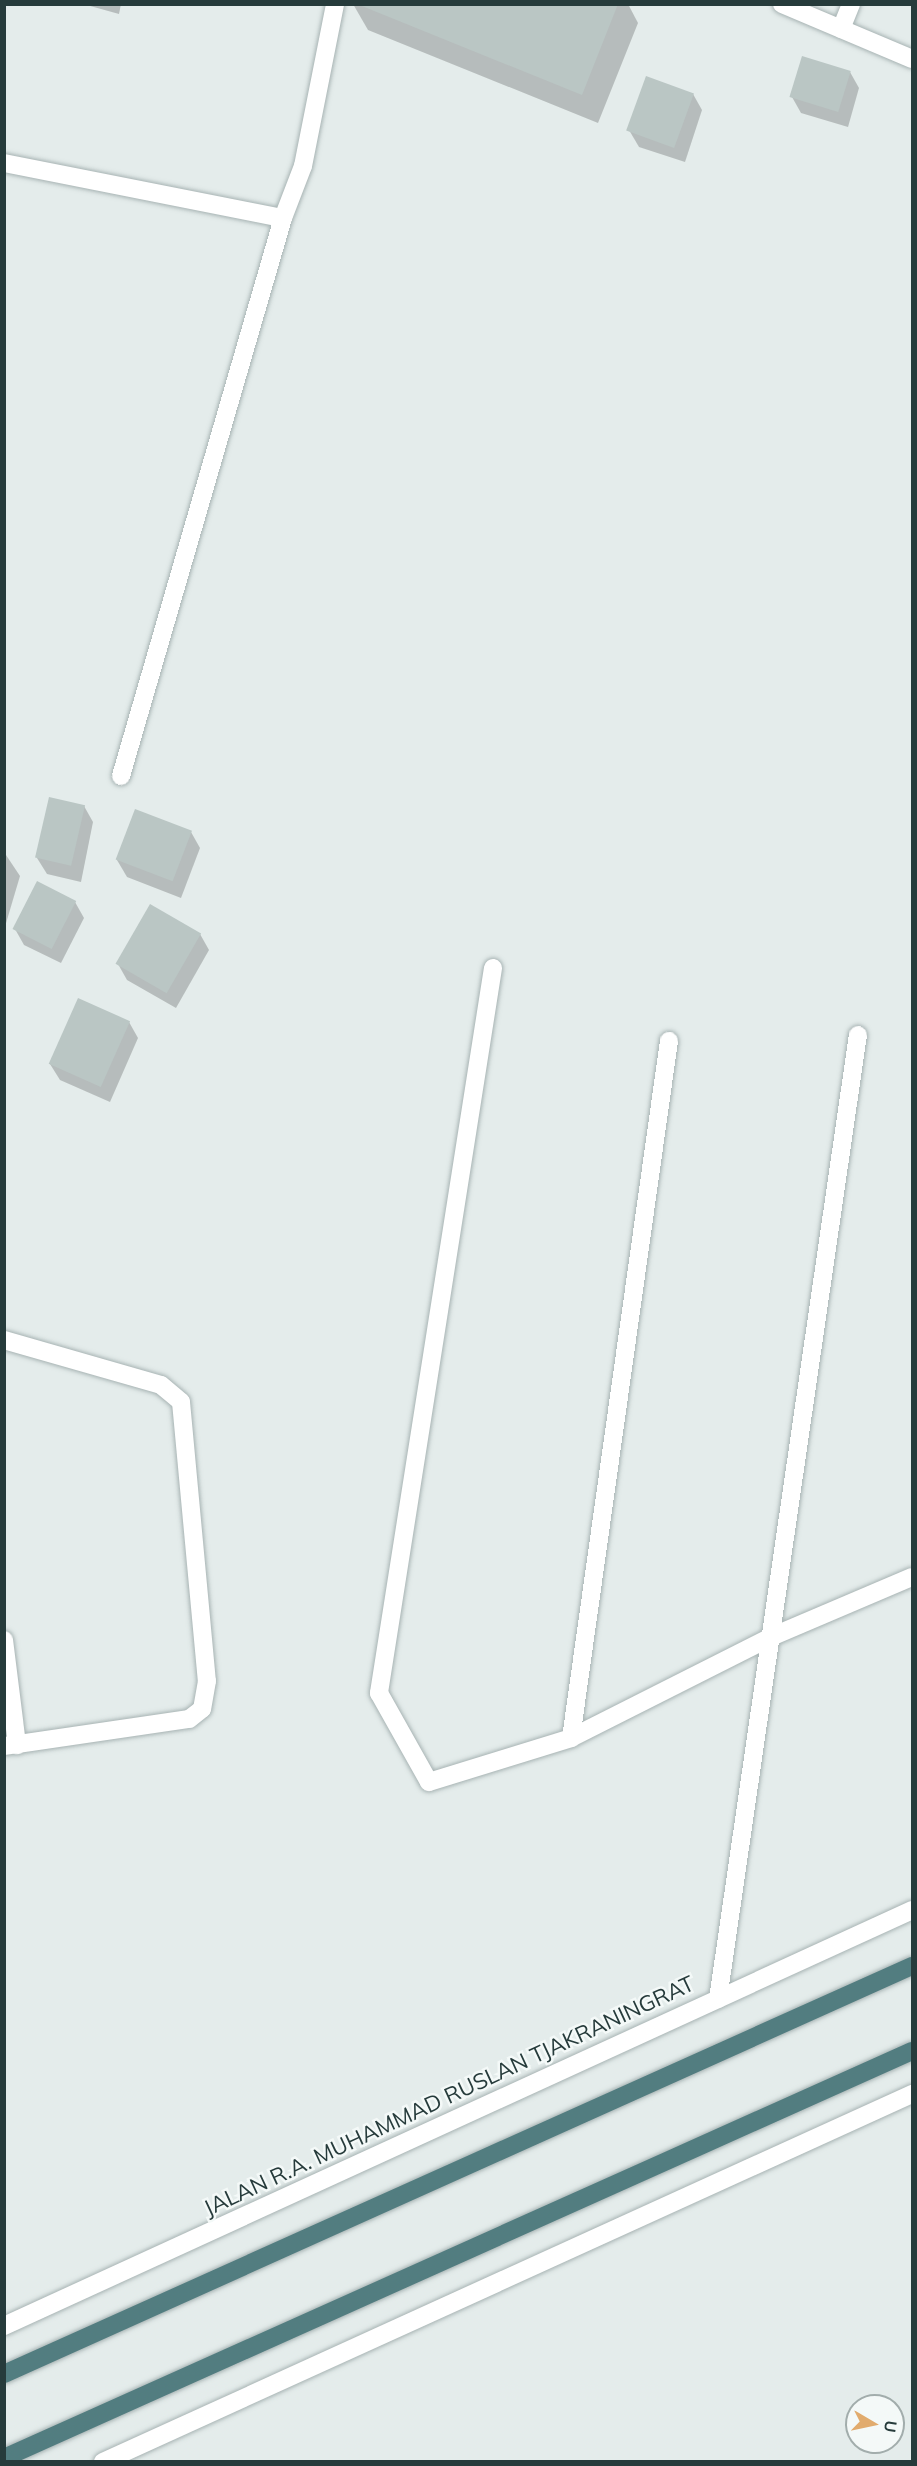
<!DOCTYPE html>
<html>
<head>
<meta charset="utf-8">
<style>
	body { margin:0 }
	#map { position:relative; width:917px; height:2466px; overflow:hidden; background:#e4eceb; font-family:Mulish,sans-serif }
	div>[style] { position:absolute }
	.shadow>* { inset:0; background:#0003 }
	.building>* { inset:0; background:#bac6c4; transform-origin:0 0 }
	.roads { filter:drop-shadow(0 0 2px #a7b3b3) drop-shadow(0 0 2px #a7b3b3) }
	.service>* { height:18px; margin:-9px; padding:0 9px; transform-origin:9px; border-radius:9px; background:#fff }
	.minor>* { height:18px; margin:-9px; padding:0 9px; transform-origin:9px; border-radius:9px; background:#fff }
	.tertiary>* { height:18px; margin:-9px; padding:0 9px; transform-origin:9px; border-radius:9px; background:#fff }
	.trunk>* { height:18px; margin:-9px; padding:0 9px; transform-origin:9px; border-radius:9px; background:#527d80 }
	span { translate:-50% -50%; white-space:nowrap; text-align:center; line-height:1.15; -webkit-text-stroke:5px #f4f9f8; paint-order:stroke }
	.street-label { font-size:22px; color:#263b3b }
	.frame { position:absolute; inset:0; border:6px solid #263b3b; pointer-events:none }
	.north { position:absolute; left:845px; top:2394px; width:60px; height:60px; box-sizing:border-box; background:#f4f9f8; border:2px solid #a2adac; border-radius:50%; rotate:99deg; font-size:16px; font-weight:700; line-height:24px; text-align:center; color:#263b3b }
	.north::after { content:''; display:block; margin:auto; width:21px; height:27px; background:#e1ab6d; clip-path:polygon(50% 0,100% 100%,50% 72%,0 100%) }
</style>
</head>
<body>
<div id="map">
	<div class="shadow">
		<div style="clip-path:polygon(83px 4px,121px 4px,119px 14px)"></div>
		<div style="clip-path:polygon(353px 4px,628px 4px,638px 23px,598px 123px,368px 30px)"></div>
		<div style="clip-path:polygon(850px 72px,859px 88px,848px 127px,801px 113px,792px 97px)"></div>
		<div style="clip-path:polygon(693px 94px,702px 110px,685px 162px,639px 147px,629px 130px)"></div>
		<div style="clip-path:polygon(84px 806px,93px 822px,81px 882px,47px 874px,37px 858px)"></div>
		<div style="clip-path:polygon(191px 832px,200px 848px,181px 898px,127px 877px,117px 860px)"></div>
		<div style="clip-path:polygon(4px 852px,20px 876px,4px 930px)"></div>
		<div style="clip-path:polygon(75px 902px,84px 918px,61px 963px,24px 945px,15px 929px)"></div>
		<div style="clip-path:polygon(200px 934px,209px 950px,176px 1008px,127px 980px,118px 964px)"></div>
		<div style="clip-path:polygon(129px 1022px,138px 1038px,110px 1102px,60px 1080px,50px 1064px)"></div>
	</div>
	<div class="building">
		<div style="clip-path:polygon(357px 4px,618px 4px,582px 95px)"></div>
		<div style="left:802px;top:56px;width:51px;height:43px;rotate:17deg"></div>
		<div style="left:646px;top:76px;width:51px;height:58px;rotate:20deg"></div>
		<div style="left:49px;top:797px;width:37px;height:62px;rotate:13deg"></div>
		<div style="left:135px;top:809px;width:61px;height:54px;rotate:21deg"></div>
		<div style="left:37px;top:881px;width:44px;height:54px;rotate:27deg"></div>
		<div style="left:150px;top:904px;width:59px;height:69px;rotate:30deg"></div>
		<div style="left:78px;top:998px;width:57px;height:72px;rotate:24deg"></div>
	</div>
	<div class="roads">
		<div class="service">
			<div style="left:841px;top:29px;width:27px;rotate:-68deg"></div>
		</div>
		<div class="minor">
			<div style="left:782px;top:4px;width:141px;rotate:22.9deg"></div>
			<div style="left:4px;top:163px;width:284px;rotate:11.2deg"></div>
			<div style="left:121px;top:776px;width:581px;rotate:-73.81deg"></div>
			<div style="left:283px;top:218px;width:56px;rotate:-69deg"></div>
			<div style="left:303px;top:166px;width:165px;rotate:-78.8deg"></div>
			<div style="left:493px;top:968px;width:734px;rotate:98.94deg"></div>
			<div style="left:379px;top:1693px;width:102px;rotate:60.7deg"></div>
			<div style="left:429px;top:1782px;width:149px;rotate:-17.2deg"></div>
			<div style="left:571px;top:1738px;width:224px;rotate:-26.8deg"></div>
			<div style="left:771px;top:1637px;width:153px;rotate:-23.1deg"></div>
			<div style="left:4px;top:1340px;width:163px;rotate:16deg"></div>
			<div style="left:161px;top:1385px;width:26px;rotate:40deg"></div>
			<div style="left:181px;top:1402px;width:280px;rotate:84.7deg"></div>
			<div style="left:207px;top:1681px;width:28px;rotate:100deg"></div>
			<div style="left:202px;top:1709px;width:16px;rotate:142deg"></div>
			<div style="left:189px;top:1719px;width:187px;rotate:171.7deg"></div>
			<div style="left:4px;top:1640px;width:106px;rotate:82.9deg"></div>
			<div style="left:571px;top:1738px;width:704px;rotate:-82deg"></div>
			<div style="left:718px;top:1999px;width:974px;rotate:-81.74deg"></div>
		</div>
		<div class="tertiary">
			<div style="left:4px;top:2326px;width:999px;rotate:-24.61deg"></div>
			<div style="left:103px;top:2462px;width:889px;rotate:-24.46deg"></div>
		</div>
		<div class="trunk">
			<div style="left:4px;top:2374px;width:995px;rotate:-24.2deg"></div>
			<div style="left:4px;top:2458px;width:995px;rotate:-24.14deg"></div>
		</div>
	</div>
	<div class="street-label">
		<span style="left:449px;top:2096px;rotate:-25deg">JALAN R.A. MUHAMMAD RUSLAN TJAKRANINGRAT</span>
	</div>
	<div class="frame"></div>
	<div class="north">U</div>
</div>
</body>
</html>
